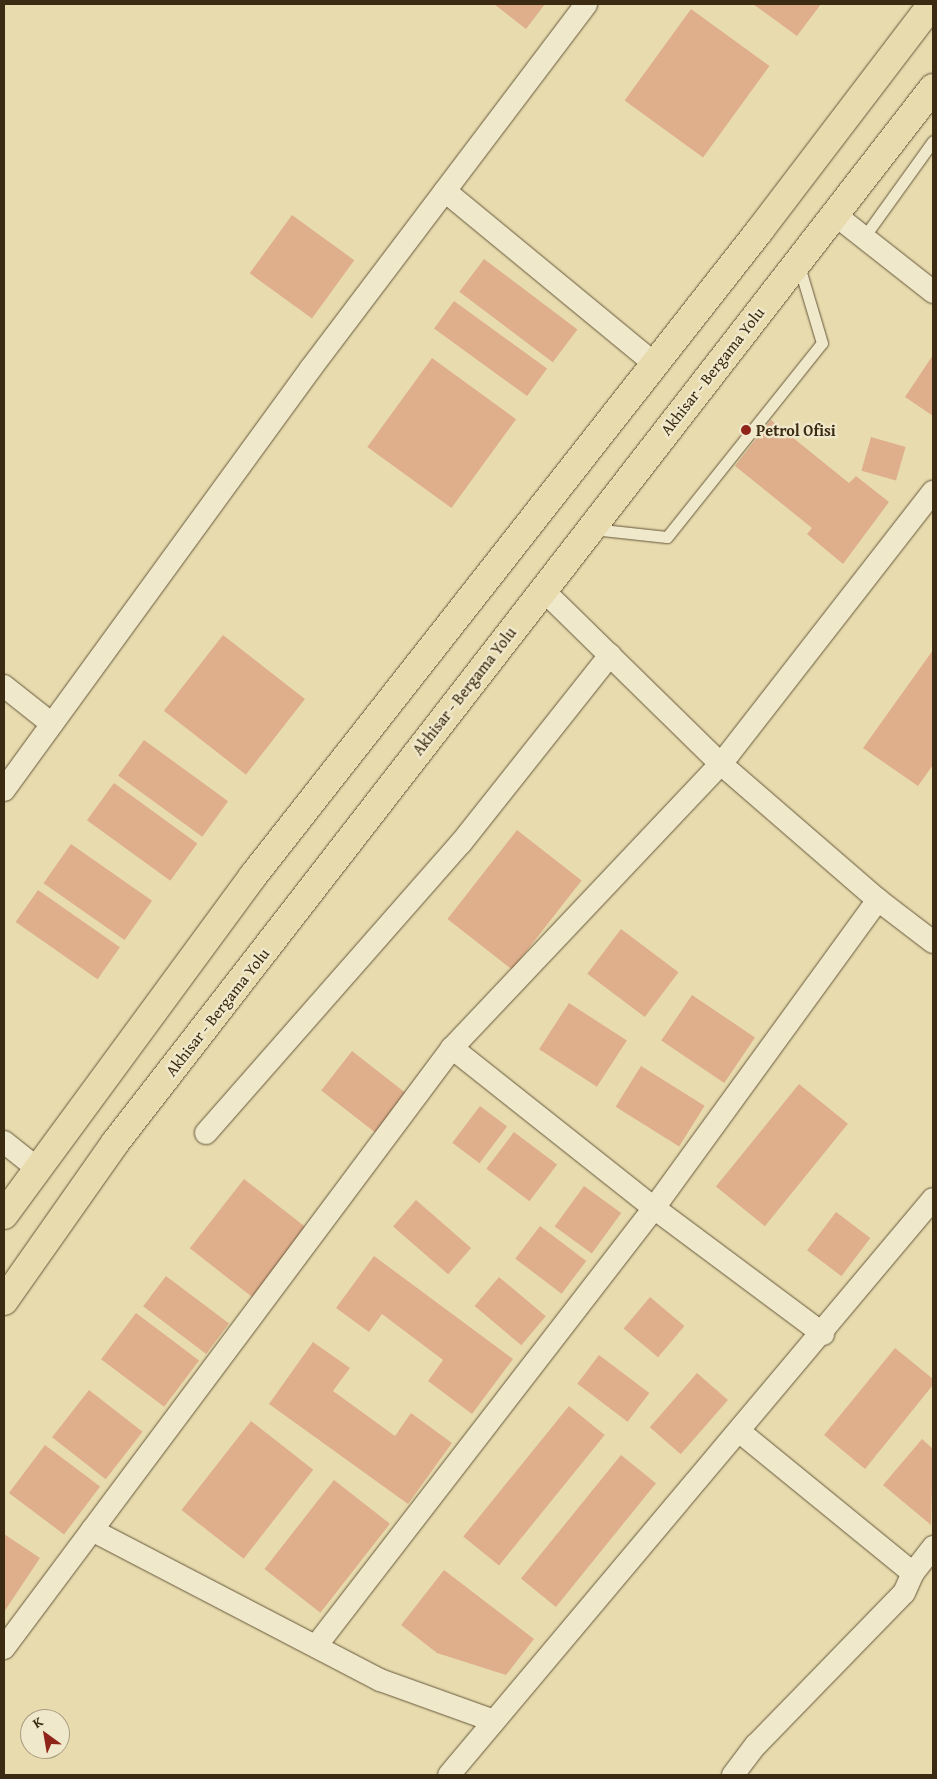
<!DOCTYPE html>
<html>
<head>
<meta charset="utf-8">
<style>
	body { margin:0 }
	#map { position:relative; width:937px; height:1779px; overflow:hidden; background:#e8dcaf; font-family:"Gentium Book Plus",serif }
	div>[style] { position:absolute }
	.building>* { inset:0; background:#dfaf8c; transform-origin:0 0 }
	.roads { filter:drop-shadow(0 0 1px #66573a) drop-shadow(0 0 1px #66573a) }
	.lane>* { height:11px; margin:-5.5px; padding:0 5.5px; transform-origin:5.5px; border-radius:5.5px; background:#f0e8cb }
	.street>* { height:22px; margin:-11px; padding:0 11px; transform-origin:11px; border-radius:11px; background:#f0e8cb }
	.primary>* { height:28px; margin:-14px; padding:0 14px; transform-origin:14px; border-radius:14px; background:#e8dcaf }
	.dots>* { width:14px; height:14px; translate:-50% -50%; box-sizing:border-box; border:2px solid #f0e8cb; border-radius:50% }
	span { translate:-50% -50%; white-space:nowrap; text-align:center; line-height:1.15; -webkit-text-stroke:4.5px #f0e8cb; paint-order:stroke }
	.street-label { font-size:16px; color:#3b2b13 }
	.poi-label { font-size:16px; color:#3b2b13; font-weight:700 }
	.left { translate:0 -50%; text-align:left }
	.frame { position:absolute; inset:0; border:5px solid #3b2b13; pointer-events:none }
	.north { position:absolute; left:20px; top:1709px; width:50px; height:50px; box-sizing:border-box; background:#f0e8cb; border:1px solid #a89c81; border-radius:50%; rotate:328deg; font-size:14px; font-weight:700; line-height:20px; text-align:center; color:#3b2b13 }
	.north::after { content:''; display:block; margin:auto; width:18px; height:22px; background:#8f2418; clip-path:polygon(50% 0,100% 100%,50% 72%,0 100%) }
</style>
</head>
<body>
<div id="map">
	<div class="building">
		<div style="clip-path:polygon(494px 4px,545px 4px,526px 29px)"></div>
		<div style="clip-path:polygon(753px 4px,821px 4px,797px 36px)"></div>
		<div style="left:691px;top:9px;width:97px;height:113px;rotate:36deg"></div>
		<div style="left:292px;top:215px;width:77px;height:72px;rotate:36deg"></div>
		<div style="left:484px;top:259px;width:117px;height:41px;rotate:37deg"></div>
		<div style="left:454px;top:301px;width:115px;height:34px;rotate:36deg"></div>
		<div style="clip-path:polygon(933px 355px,933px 416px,905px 397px)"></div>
		<div style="left:432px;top:358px;width:104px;height:110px;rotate:36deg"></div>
		<div style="clip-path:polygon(771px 420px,849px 483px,856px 476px,889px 502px,843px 564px,807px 534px,812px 528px,735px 466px)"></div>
		<div style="left:871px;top:437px;width:36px;height:35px;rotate:16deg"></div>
		<div style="left:223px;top:635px;width:104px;height:96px;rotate:38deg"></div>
		<div style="clip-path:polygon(933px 650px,933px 765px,918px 786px,863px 748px)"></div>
		<div style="left:144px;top:740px;width:104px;height:44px;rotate:36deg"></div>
		<div style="left:114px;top:783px;width:103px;height:46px;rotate:36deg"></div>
		<div style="left:517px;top:830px;width:82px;height:113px;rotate:38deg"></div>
		<div style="left:71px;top:844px;width:99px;height:48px;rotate:35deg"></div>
		<div style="left:38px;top:890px;width:100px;height:39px;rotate:35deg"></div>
		<div style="left:621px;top:929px;width:72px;height:56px;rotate:37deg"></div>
		<div style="left:692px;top:995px;width:76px;height:55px;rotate:34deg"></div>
		<div style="left:569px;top:1003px;width:69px;height:55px;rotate:33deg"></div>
		<div style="left:352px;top:1051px;width:71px;height:50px;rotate:38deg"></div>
		<div style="left:641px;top:1066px;width:75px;height:48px;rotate:32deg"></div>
		<div style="left:799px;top:1084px;width:63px;height:132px;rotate:39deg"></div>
		<div style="left:480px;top:1106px;width:34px;height:46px;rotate:37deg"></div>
		<div style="left:514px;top:1132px;width:54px;height:46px;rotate:37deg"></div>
		<div style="left:244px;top:1179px;width:80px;height:88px;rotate:38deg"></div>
		<div style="left:584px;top:1186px;width:46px;height:50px;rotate:36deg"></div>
		<div style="left:416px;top:1200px;width:73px;height:35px;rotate:41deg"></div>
		<div style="left:836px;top:1212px;width:43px;height:48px;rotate:37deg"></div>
		<div style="left:540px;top:1226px;width:58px;height:41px;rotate:37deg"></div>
		<div style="clip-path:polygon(374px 1256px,513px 1359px,472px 1414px,428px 1381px,443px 1360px,382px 1314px,369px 1332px,336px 1308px)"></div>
		<div style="left:166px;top:1276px;width:79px;height:38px;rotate:37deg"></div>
		<div style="left:499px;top:1277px;width:61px;height:38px;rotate:40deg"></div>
		<div style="left:650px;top:1297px;width:45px;height:41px;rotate:40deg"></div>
		<div style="left:136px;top:1313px;width:79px;height:58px;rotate:37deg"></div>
		<div style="clip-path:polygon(313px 1342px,350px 1368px,333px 1391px,395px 1436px,411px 1413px,452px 1443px,408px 1504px,269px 1404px)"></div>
		<div style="clip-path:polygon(895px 1348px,933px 1379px,933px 1385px,865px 1469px,824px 1435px)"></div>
		<div style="left:599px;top:1355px;width:63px;height:36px;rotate:37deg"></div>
		<div style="left:697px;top:1373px;width:41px;height:72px;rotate:41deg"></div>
		<div style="left:89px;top:1390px;width:68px;height:60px;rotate:38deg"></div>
		<div style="left:569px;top:1406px;width:46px;height:168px;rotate:39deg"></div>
		<div style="left:251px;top:1421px;width:79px;height:113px;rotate:38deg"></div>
		<div style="clip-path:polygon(922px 1439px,933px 1449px,931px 1525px,883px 1485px)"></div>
		<div style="left:45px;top:1445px;width:69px;height:60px;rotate:37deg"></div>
		<div style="left:621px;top:1455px;width:45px;height:159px;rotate:39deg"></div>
		<div style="left:334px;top:1480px;width:71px;height:113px;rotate:38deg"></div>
		<div style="clip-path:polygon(4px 1534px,40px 1558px,4px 1612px)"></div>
		<div style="clip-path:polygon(444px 1570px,534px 1639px,506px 1675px,437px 1653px,401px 1625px)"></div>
	</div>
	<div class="roads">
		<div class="lane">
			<div style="left:864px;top:237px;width:118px;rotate:-54.3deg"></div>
			<div style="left:593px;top:529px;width:74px;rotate:6.2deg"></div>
			<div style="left:667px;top:537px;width:248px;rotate:-51.4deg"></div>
			<div style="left:822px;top:343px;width:80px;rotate:-106.6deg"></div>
		</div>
		<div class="street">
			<div style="left:445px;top:191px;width:272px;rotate:39.5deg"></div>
			<div style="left:834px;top:214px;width:126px;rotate:38.2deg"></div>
			<div style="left:542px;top:589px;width:250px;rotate:44.4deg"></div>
			<div style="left:721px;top:764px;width:208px;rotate:40.9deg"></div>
			<div style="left:878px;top:900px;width:69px;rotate:37.4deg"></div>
			<div style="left:4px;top:686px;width:61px;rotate:38.4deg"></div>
			<div style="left:4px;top:790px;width:522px;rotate:-53.96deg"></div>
			<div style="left:311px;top:368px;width:456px;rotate:-52.9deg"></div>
			<div style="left:452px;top:1048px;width:258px;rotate:38.4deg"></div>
			<div style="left:654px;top:1208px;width:211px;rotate:36.7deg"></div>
			<div style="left:206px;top:1133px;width:386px;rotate:-48.7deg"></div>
			<div style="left:461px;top:843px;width:240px;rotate:-51.6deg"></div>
			<div style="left:4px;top:1142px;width:43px;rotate:38.5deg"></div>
			<div style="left:740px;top:1432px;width:223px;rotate:39.2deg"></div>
			<div style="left:913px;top:1573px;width:33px;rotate:-52deg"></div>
			<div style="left:92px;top:1530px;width:325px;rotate:27.5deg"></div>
			<div style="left:380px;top:1680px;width:121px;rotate:19.8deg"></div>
			<div style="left:316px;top:1646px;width:553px;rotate:-52.34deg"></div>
			<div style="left:654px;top:1208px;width:381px;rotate:-54deg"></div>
			<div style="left:4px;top:1648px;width:749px;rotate:-53.25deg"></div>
			<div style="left:452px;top:1048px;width:391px;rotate:-46.6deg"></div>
			<div style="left:721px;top:764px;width:345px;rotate:-52.1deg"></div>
			<div style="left:449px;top:1775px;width:752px;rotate:-49.96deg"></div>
			<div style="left:733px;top:1775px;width:38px;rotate:-53deg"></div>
			<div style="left:756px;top:1745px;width:212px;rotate:-45.8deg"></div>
			<div style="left:904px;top:1593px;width:22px;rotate:-66deg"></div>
		</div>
		<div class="primary">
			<div style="left:4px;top:1215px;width:421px;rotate:-53.7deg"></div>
			<div style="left:253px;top:876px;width:821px;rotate:-51.87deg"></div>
			<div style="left:760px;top:230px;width:284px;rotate:-52.7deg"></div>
			<div style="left:4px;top:1301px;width:193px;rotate:-54.9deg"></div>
			<div style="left:115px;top:1143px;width:1335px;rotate:-52.21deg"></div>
		</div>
	</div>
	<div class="dots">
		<div style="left:746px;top:430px;background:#8f2418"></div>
	</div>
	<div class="street-label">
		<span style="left:712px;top:371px;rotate:-52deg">Akhisar - Bergama Yolu</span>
		<span style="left:464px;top:691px;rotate:-52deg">Akhisar - Bergama Yolu</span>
		<span style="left:217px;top:1012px;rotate:-52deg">Akhisar - Bergama Yolu</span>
	</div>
	<div class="poi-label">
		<span class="left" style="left:756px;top:430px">Petrol Ofisi</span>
	</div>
	<div class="frame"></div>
	<div class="north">K</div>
</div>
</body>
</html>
